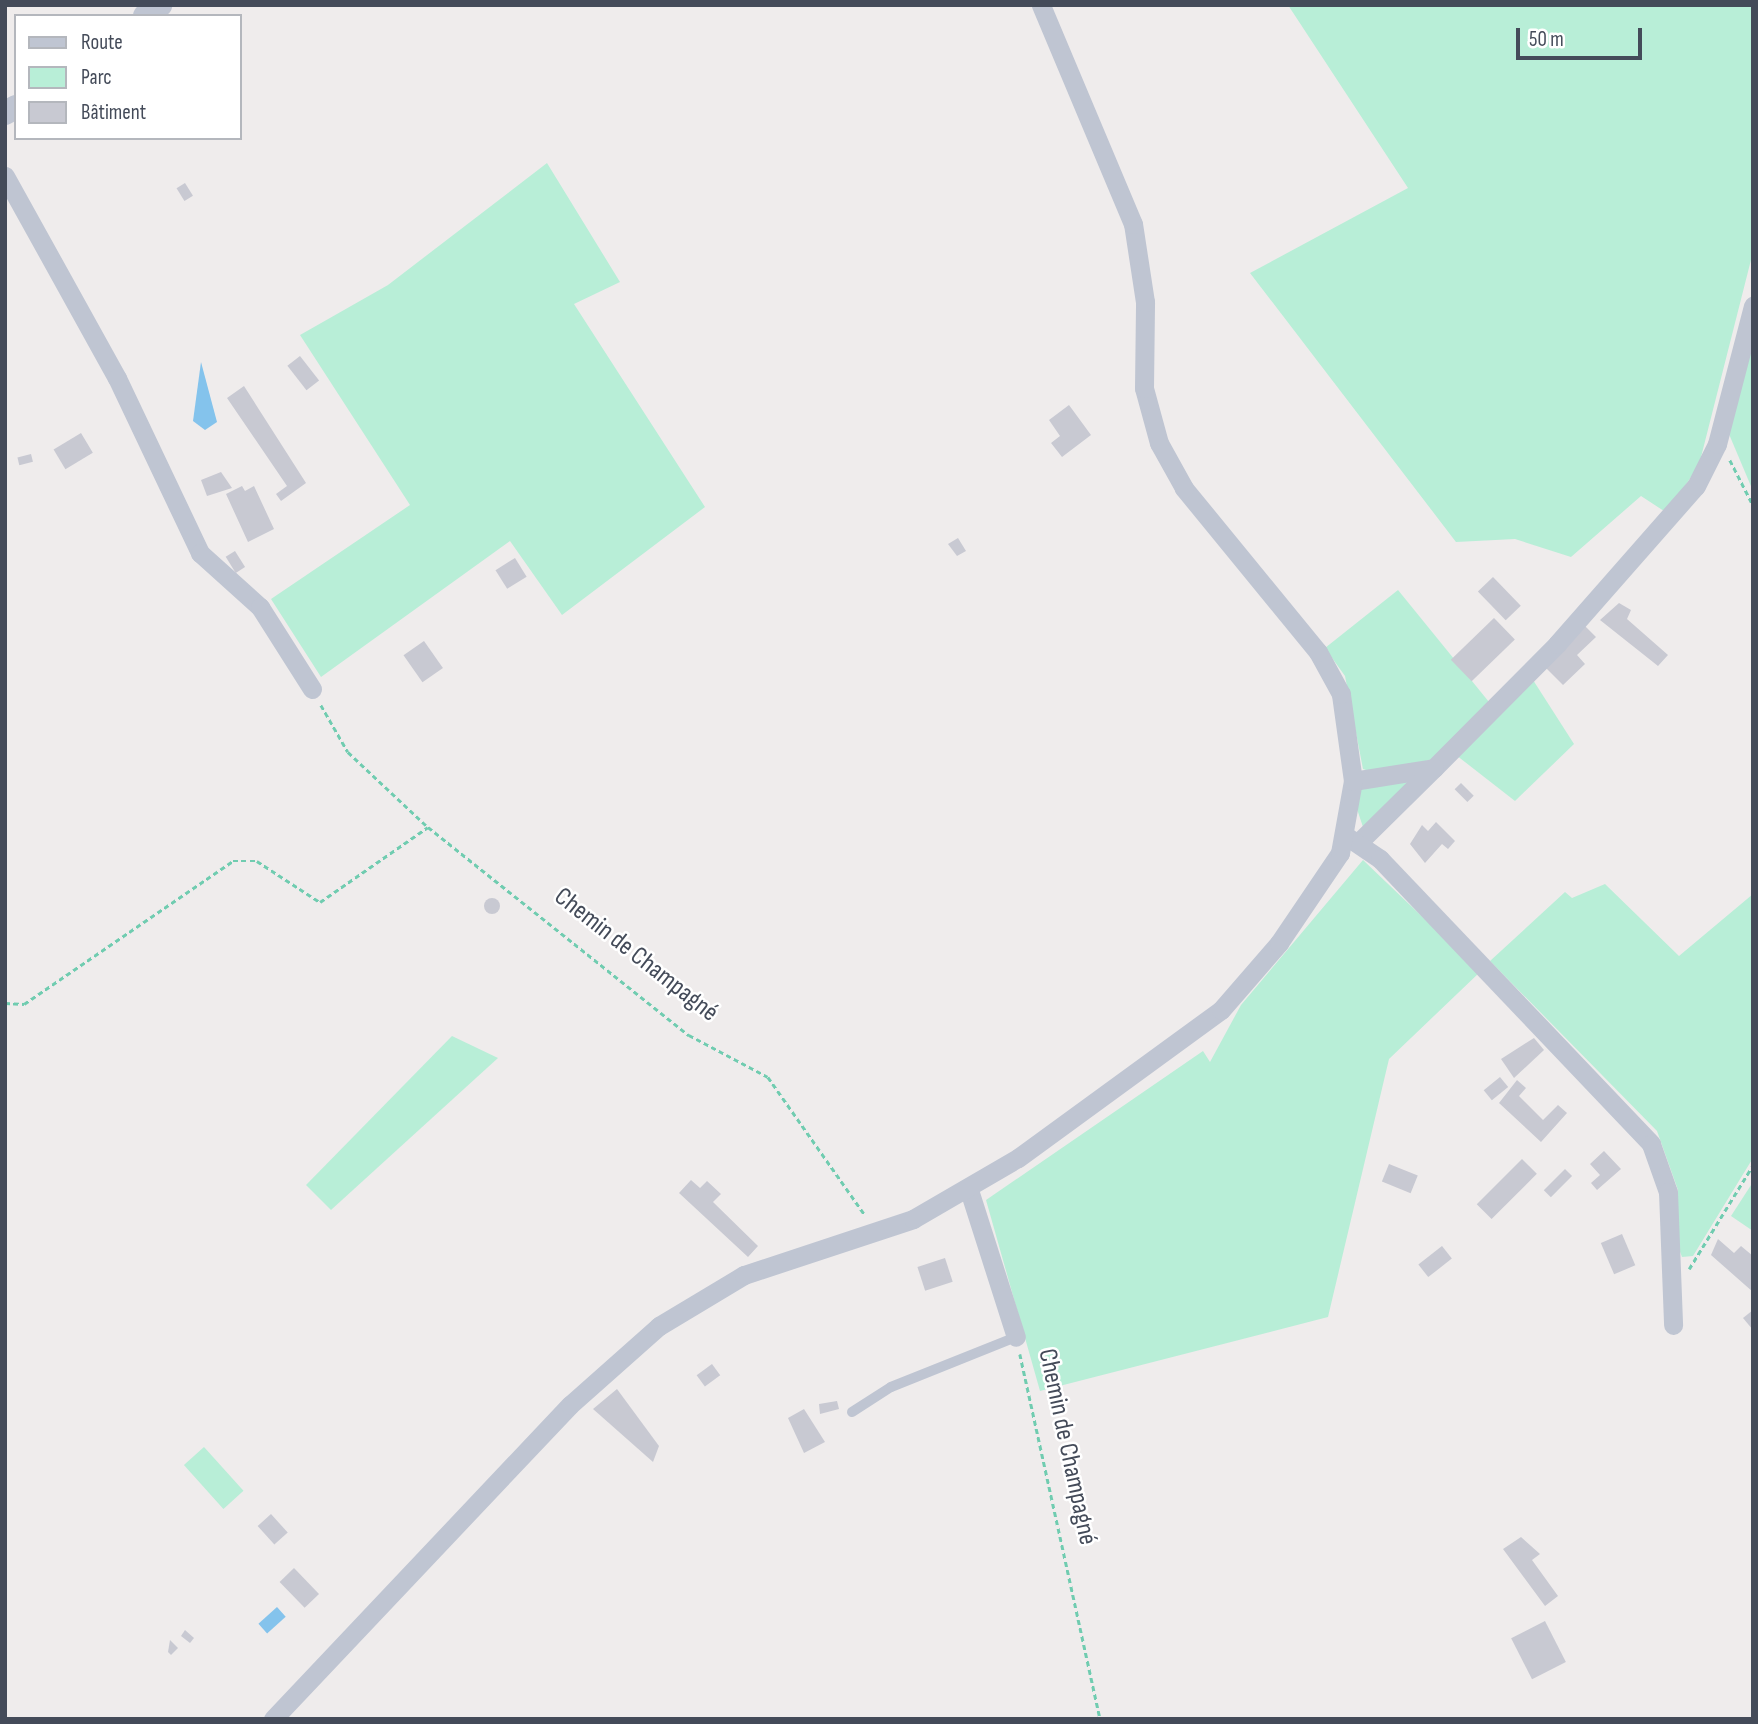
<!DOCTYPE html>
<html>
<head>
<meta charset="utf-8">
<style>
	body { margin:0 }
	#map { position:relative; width:1758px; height:1724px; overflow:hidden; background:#efecec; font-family:"Sofia Sans Condensed",sans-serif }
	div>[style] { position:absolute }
	.green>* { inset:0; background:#b8eed7; transform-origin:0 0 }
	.water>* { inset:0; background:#84c3ec; transform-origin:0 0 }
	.building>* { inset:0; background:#c8c9d2; transform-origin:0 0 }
	.round { border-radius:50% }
	.path>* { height:2.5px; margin-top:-1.25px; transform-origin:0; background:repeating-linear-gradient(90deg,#70ccb0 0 5px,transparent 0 8.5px) }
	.service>* { height:10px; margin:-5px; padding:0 5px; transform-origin:5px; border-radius:5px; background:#bfc5d2 }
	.minor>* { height:19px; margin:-9.5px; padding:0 9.5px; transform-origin:9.5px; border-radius:9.5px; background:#bfc5d2 }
	.tertiary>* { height:24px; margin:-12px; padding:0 12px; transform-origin:12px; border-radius:12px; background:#bfc5d2 }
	span { translate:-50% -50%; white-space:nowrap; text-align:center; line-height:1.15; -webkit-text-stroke:5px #fff; paint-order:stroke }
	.street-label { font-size:26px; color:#444b59 }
	.frame { position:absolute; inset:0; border:7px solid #444b59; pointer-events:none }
	.legend { position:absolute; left:14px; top:14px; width:228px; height:126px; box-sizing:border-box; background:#fff; border:2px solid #b4b7bd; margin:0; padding:9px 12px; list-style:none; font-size:21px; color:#444b59 }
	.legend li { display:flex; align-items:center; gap:14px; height:35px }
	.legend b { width:35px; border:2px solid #b4b7bd }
	.scale { position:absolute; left:1516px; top:28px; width:126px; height:32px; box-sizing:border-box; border:4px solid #444b59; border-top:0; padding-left:9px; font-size:21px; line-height:24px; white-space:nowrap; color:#444b59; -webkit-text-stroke:5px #fff; paint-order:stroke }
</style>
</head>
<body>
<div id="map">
	<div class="green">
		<div style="clip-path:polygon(1288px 5px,1753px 5px,1753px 252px,1699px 465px,1667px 513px,1641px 496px,1571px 557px,1515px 539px,1456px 542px,1250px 273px,1408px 188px)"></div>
		<div style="clip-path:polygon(547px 163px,620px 282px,574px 304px,705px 507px,562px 615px,510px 541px,321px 677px,271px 599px,410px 505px,300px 335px,388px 285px)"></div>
		<div style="clip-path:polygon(1753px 328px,1753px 491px,1726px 427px)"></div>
		<div style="clip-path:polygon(1398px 590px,1489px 702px,1433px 759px,1379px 774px,1363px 769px,1345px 676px,1325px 648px)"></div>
		<div style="clip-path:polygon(1533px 680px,1574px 744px,1515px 801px,1456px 755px)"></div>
		<div style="clip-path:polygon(1421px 777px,1364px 830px,1357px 809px,1361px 787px)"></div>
		<div style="clip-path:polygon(1363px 860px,1480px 972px,1389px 1059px,1328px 1317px,1040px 1391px,986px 1200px,1203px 1051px,1210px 1062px,1241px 1005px)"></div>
		<div style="clip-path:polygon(1605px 884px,1679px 956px,1753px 894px,1753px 1158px,1693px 1256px,1682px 1257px,1678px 1246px,1678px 1190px,1657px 1131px,1490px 961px,1565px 892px,1572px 898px)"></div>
		<div style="clip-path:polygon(452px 1036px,498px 1058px,331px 1210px,306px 1185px)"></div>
		<div style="clip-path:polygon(1753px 1182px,1753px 1231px,1731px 1216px)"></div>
		<div style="left:204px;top:1447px;width:59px;height:27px;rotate:48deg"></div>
	</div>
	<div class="water">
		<div style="clip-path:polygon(201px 362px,217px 422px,205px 430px,193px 421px)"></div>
		<div style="left:277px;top:1607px;width:13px;height:25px;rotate:48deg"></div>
	</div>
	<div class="building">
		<div style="left:185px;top:183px;width:15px;height:10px;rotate:58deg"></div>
		<div style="left:300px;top:356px;width:31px;height:16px;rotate:52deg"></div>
		<div style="clip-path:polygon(244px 386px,306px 483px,281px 501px,276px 494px,287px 486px,227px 398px)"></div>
		<div style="clip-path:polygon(1069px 405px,1091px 435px,1062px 457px,1051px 443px,1060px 436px,1049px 420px)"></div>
		<div style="left:81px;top:433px;width:23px;height:32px;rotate:59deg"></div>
		<div style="left:31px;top:454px;width:8px;height:14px;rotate:76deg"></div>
		<div style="clip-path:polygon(221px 472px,232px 488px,207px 496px,201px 480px)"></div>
		<div style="clip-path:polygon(242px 486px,245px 491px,254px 486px,274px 529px,248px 542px,226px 494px)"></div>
		<div style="clip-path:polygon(958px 538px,966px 551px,957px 556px,948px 544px)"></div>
		<div style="left:235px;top:551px;width:19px;height:11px;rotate:58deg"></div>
		<div style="left:515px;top:558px;width:22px;height:23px;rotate:58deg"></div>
		<div style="left:1493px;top:577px;width:40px;height:21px;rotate:46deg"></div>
		<div style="clip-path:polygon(1619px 603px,1631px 610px,1627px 619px,1668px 655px,1658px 666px,1600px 620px)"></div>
		<div style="left:1494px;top:618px;width:30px;height:60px;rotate:46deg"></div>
		<div style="clip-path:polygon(1585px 626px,1596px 637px,1577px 655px,1585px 664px,1563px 685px,1546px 668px)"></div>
		<div style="left:424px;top:641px;width:33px;height:25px;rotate:55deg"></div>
		<div style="left:1461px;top:783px;width:18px;height:9px;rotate:45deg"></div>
		<div style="clip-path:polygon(1436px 822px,1455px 841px,1448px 849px,1442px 844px,1425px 863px,1410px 844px,1422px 825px,1428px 831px)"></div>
		<div class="round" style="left:484px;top:898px;width:16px;height:16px"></div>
		<div style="clip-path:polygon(1534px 1038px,1544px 1050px,1514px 1078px,1501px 1059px)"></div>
		<div style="left:1500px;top:1077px;width:13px;height:21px;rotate:51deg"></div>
		<div style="clip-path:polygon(1517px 1080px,1526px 1088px,1519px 1096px,1543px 1120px,1558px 1105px,1567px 1113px,1541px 1142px,1499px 1103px)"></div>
		<div style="clip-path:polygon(1604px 1151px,1621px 1169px,1597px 1190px,1591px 1183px,1600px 1175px,1590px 1164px)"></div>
		<div style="left:1522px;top:1159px;width:21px;height:64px;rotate:45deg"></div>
		<div style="left:1389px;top:1164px;width:31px;height:19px;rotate:22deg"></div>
		<div style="left:1565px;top:1169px;width:10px;height:30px;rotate:45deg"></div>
		<div style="clip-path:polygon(691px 1180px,700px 1188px,707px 1181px,721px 1194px,713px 1202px,758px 1246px,748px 1257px,679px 1193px)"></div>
		<div style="left:1622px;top:1234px;width:34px;height:23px;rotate:67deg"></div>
		<div style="clip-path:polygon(1718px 1239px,1734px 1253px,1741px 1246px,1753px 1256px,1753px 1292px,1711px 1255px)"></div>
		<div style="left:1442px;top:1246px;width:16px;height:30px;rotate:52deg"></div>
		<div style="left:945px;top:1258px;width:25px;height:29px;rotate:72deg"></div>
		<div style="clip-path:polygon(1753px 1310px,1753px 1330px,1743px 1318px)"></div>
		<div style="left:712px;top:1364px;width:14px;height:19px;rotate:54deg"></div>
		<div style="clip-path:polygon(617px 1389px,659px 1446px,653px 1462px,593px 1409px)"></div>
		<div style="clip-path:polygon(837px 1401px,839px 1409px,820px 1414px,819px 1404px)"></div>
		<div style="clip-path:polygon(804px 1409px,825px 1442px,804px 1453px,788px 1418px)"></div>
		<div style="left:271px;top:1514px;width:25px;height:18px;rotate:48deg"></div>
		<div style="clip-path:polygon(1521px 1537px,1540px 1554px,1532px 1560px,1558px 1596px,1545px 1606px,1503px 1549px)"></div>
		<div style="left:294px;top:1568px;width:36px;height:20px;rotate:46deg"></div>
		<div style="left:1545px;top:1621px;width:46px;height:38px;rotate:63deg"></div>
		<div style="clip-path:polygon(185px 1630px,194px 1638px,190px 1643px,181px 1636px)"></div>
		<div style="clip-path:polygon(170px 1640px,178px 1648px,171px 1655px,168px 1652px)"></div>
	</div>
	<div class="path">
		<div style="left:1730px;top:460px;width:51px;rotate:62.9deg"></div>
		<div style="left:321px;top:705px;width:54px;rotate:60.1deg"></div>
		<div style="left:348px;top:752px;width:110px;rotate:43.2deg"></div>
		<div style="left:428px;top:827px;width:334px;rotate:38.6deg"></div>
		<div style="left:689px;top:1035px;width:89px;rotate:28deg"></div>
		<div style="left:768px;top:1077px;width:169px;rotate:54.9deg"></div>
		<div style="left:5px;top:1003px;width:19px;rotate:3deg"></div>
		<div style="left:24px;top:1004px;width:253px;rotate:-34.4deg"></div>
		<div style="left:233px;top:861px;width:24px"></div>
		<div style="left:257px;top:861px;width:75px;rotate:33.1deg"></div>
		<div style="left:320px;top:902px;width:131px;rotate:-34.8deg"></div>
		<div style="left:1689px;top:1269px;width:122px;rotate:-58.4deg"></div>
		<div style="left:1020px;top:1354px;width:374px;rotate:77.6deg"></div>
	</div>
	<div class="service">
		<div style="left:852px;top:1412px;width:46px;rotate:-32.7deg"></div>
		<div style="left:891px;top:1387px;width:135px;rotate:-21.8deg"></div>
	</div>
	<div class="minor">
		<div style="left:5px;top:176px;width:231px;rotate:61deg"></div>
		<div style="left:117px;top:378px;width:194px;rotate:64.6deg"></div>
		<div style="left:200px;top:553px;width:81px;rotate:42deg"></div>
		<div style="left:260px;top:607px;width:97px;rotate:57.6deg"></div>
		<div style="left:1434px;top:768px;width:175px;rotate:-45.2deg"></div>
		<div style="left:1557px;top:644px;width:210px;rotate:-48.7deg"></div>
		<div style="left:1696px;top:486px;width:47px;rotate:-63.4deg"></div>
		<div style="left:1717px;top:444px;width:143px;rotate:-75.4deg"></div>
		<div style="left:1353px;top:781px;width:82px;rotate:-9.1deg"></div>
		<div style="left:1434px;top:768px;width:105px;rotate:135.4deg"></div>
		<div style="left:1346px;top:836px;width:41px;rotate:34.1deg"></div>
		<div style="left:1380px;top:859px;width:393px;rotate:46.4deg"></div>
		<div style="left:1651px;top:1144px;width:51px;rotate:70.5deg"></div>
		<div style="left:1668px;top:1192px;width:133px;rotate:87.8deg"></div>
		<div style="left:969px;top:1190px;width:154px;rotate:72.3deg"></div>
		<div style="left:273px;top:1719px;width:432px;rotate:-46.6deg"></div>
		<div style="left:570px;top:1405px;width:119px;rotate:-41.6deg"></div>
		<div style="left:659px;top:1326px;width:99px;rotate:-31deg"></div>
		<div style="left:744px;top:1275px;width:178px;rotate:-18.3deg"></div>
		<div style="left:913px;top:1219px;width:121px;rotate:-30.2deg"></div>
		<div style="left:1018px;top:1158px;width:251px;rotate:-36.1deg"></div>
		<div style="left:1221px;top:1010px;width:89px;rotate:-49.1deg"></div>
		<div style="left:1279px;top:943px;width:109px;rotate:-55.9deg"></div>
		<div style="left:1340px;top:853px;width:73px;rotate:-79.8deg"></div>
		<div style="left:1353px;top:781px;width:88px;rotate:-97.9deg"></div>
		<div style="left:1341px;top:694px;width:48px;rotate:-118.7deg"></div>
		<div style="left:1318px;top:652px;width:212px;rotate:-129.3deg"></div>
		<div style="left:1184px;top:488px;width:51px;rotate:-119.1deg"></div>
		<div style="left:1159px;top:443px;width:57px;rotate:-105.3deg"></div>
		<div style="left:1144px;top:388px;width:86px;rotate:-89.3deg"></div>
		<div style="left:1145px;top:302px;width:79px;rotate:-98.7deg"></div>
		<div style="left:1133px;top:224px;width:238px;rotate:-112.8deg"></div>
	</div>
	<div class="tertiary">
		<div style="left:145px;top:16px;width:19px;rotate:-36deg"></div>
		<div style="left:5px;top:113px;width:13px;rotate:-29deg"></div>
	</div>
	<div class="street-label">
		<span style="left:636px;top:955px;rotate:38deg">Chemin de Champagné</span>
		<span style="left:1067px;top:1447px;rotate:78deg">Chemin de Champagné</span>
	</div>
	<div class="frame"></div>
	<ul class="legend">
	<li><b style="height:9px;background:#bfc5d2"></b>Route</li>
	<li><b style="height:19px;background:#b8eed7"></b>Parc</li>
	<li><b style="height:19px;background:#c8c9d2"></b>Bâtiment</li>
	</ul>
	<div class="scale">50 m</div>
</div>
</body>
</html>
